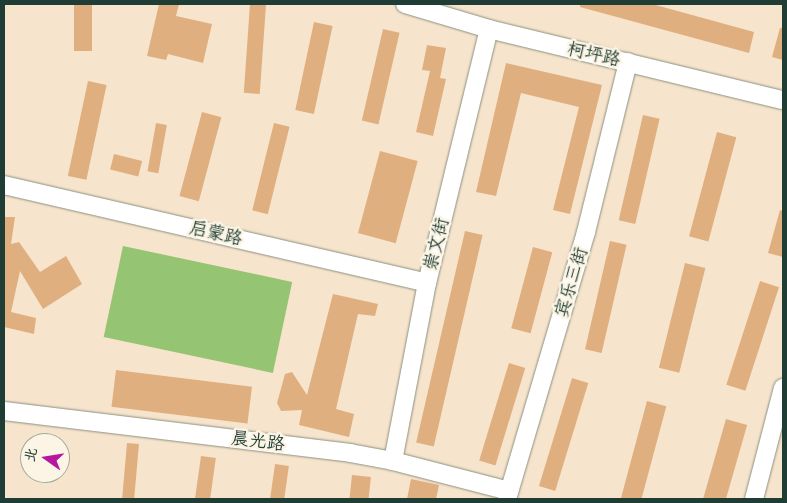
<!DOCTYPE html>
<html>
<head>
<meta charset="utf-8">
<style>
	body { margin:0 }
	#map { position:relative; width:787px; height:503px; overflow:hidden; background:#f7e4cc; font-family:Itim,"LXGW WenKai TC",sans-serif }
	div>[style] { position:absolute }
	.green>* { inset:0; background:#95c473; transform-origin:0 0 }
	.building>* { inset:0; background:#e0af7f; transform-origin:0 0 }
	.roads { filter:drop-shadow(0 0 1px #8b9080) drop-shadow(0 0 1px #8b9080) }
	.minor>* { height:18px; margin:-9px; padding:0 9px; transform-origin:9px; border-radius:9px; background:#fff }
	span { translate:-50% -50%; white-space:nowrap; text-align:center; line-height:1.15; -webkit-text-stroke:5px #fcf5e5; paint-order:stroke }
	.street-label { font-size:18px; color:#1f3d34 }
	.frame { position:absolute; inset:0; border:5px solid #1f3d34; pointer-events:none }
	.north { position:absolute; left:20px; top:433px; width:50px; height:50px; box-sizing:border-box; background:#fcf5e5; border:1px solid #a4ab9e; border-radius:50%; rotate:283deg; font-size:14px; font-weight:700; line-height:20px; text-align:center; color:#1f3d34 }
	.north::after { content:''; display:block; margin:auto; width:18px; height:22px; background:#b5179e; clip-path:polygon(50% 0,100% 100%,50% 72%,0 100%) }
</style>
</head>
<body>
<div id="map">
	<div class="green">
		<div style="left:123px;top:246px;width:173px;height:93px;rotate:12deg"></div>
	</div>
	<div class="building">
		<div style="left:74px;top:4px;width:18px;height:47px"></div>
		<div style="clip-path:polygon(159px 4px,179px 4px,176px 16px,212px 24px,203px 63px,168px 54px,166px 60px,147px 56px)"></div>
		<div style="left:250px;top:4px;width:16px;height:89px;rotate:4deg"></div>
		<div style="clip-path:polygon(580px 4px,652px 4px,754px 32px,749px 53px,580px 7px)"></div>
		<div style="left:314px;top:22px;width:19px;height:90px;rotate:12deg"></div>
		<div style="clip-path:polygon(780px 28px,783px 28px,783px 60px,772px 57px)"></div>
		<div style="left:383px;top:29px;width:17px;height:94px;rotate:13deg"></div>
		<div style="clip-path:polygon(427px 45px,446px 48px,440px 78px,446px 79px,433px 136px,416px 132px,430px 71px,422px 70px)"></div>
		<div style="clip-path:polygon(506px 63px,602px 85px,570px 214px,553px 210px,579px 107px,521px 93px,496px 196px,476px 192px)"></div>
		<div style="left:88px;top:81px;width:19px;height:97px;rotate:12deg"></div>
		<div style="left:202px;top:112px;width:20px;height:87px;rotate:15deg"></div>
		<div style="left:643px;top:115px;width:17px;height:108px;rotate:13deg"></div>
		<div style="left:156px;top:123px;width:11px;height:49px;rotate:10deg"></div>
		<div style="left:274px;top:123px;width:16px;height:90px;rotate:14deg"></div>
		<div style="left:717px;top:132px;width:20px;height:108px;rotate:15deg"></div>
		<div style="left:380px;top:151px;width:39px;height:85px;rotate:15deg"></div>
		<div style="left:114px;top:154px;width:29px;height:16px;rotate:14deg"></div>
		<div style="clip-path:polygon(780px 210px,783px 211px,783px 257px,768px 253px)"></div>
		<div style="clip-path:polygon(4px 217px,15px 217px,11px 244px,19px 242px,40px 272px,66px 256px,82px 284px,43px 309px,20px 271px,11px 312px,36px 318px,34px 334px,4px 327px)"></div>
		<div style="left:465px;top:231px;width:18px;height:217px;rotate:13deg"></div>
		<div style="left:610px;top:241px;width:17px;height:111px;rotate:13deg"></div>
		<div style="left:533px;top:247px;width:20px;height:84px;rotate:15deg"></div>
		<div style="left:685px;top:263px;width:21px;height:108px;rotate:14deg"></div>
		<div style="left:760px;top:281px;width:20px;height:109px;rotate:18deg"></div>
		<div style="clip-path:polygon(333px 294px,378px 304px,375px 316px,358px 314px,336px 409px,354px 414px,349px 437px,299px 425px,302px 410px,281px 411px,277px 403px,285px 374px,292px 372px,307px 395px)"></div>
		<div style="left:509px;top:363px;width:17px;height:102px;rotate:17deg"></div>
		<div style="left:116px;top:370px;width:137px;height:37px;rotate:7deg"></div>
		<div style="left:572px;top:378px;width:17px;height:113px;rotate:17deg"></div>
		<div style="left:647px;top:401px;width:20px;height:102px;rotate:15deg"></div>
		<div style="left:726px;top:419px;width:22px;height:83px;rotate:16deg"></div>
		<div style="left:127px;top:443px;width:12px;height:57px;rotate:5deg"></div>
		<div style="left:201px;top:456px;width:15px;height:43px;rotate:8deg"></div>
		<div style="left:275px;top:464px;width:14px;height:35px;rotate:8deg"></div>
		<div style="left:352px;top:475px;width:19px;height:24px;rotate:6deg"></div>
		<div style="clip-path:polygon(411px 479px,439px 485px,436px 499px,407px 499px)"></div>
	</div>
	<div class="roads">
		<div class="minor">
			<div style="left:405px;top:4px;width:88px;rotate:16.6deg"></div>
			<div style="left:489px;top:29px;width:302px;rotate:13.6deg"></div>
			<div style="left:4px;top:185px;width:434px;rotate:13deg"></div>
			<div style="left:4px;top:411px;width:349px;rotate:6.9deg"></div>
			<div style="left:350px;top:453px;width:44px;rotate:10.5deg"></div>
			<div style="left:393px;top:461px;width:120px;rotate:14.5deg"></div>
			<div style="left:393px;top:461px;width:181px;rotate:-79.2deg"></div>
			<div style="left:427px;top:283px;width:261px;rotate:-76.3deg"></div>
			<div style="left:507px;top:499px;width:278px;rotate:-73.5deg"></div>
			<div style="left:586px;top:232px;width:175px;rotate:-76.1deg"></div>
			<div style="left:754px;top:499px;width:115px;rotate:-75.4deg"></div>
		</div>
	</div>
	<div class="street-label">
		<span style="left:594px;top:54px;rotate:13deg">柯坪路</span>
		<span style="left:216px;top:233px;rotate:13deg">启蒙路</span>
		<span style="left:436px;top:244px;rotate:-76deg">崇文街</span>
		<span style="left:571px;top:282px;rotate:-73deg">宾乐三街</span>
		<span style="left:258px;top:441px;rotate:7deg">晨光路</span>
	</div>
	<div class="frame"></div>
	<div class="north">北</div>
</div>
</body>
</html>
